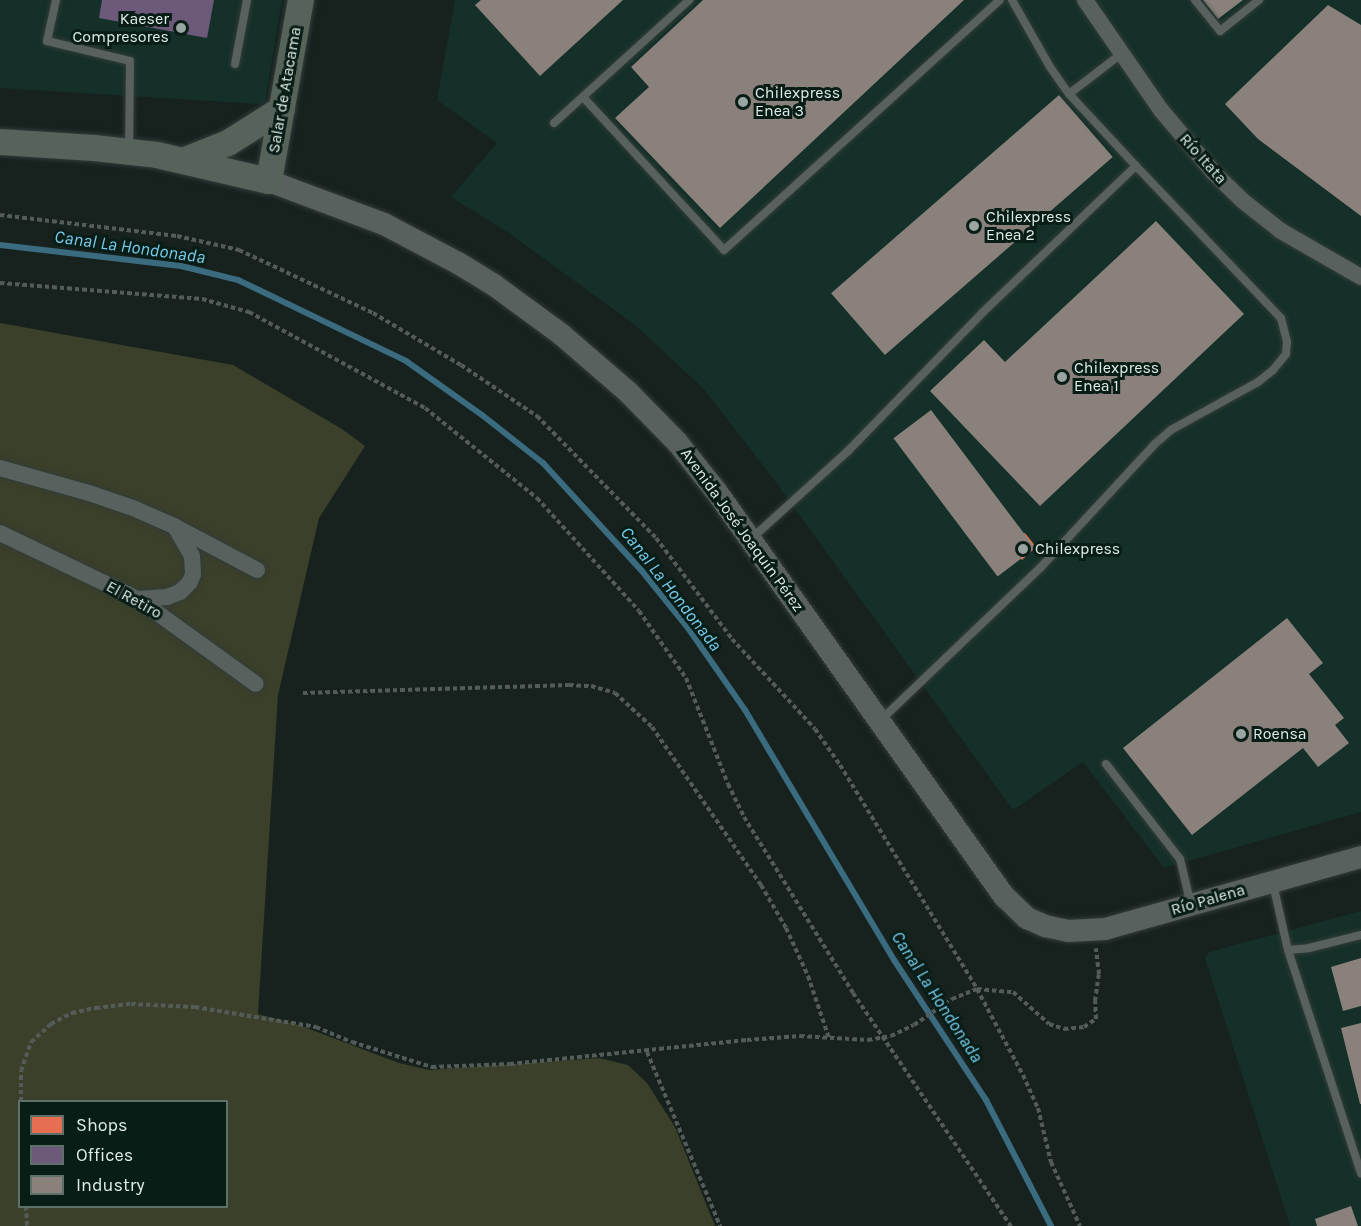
<!DOCTYPE html>
<html>
<head>
<meta charset="utf-8">
<style>
	body { margin:0 }
	#map { position:relative; width:1361px; height:1226px; overflow:hidden; background:#17221f; font-family:Karla,sans-serif }
	div>[style] { position:absolute }
	.built>* { inset:0; background:#143028 }
	.green>* { inset:0; background:#3a4029 }
	.shops>* { inset:0; background:#e76f51 }
	.offices>* { inset:0; background:#6d597a }
	.industry>* { inset:0; background:#8a817c; transform-origin:0 0 }
	.stream>* { height:6px; margin:-3px; padding:0 3px; transform-origin:3px; border-radius:3px; background:#3a6b7e }
	.path>* { height:4px; margin-top:-2px; transform-origin:0; background:repeating-linear-gradient(90deg,#545c59 0 4.5px,transparent 0 7.5px) }
	.roads { filter:drop-shadow(0 0 2px #333c39) drop-shadow(0 0 2px #333c39) }
	.lane>* { height:8px; margin:-4px; padding:0 4px; transform-origin:4px; border-radius:4px; background:#58615e }
	.street>* { height:16px; margin:-8px; padding:0 8px; transform-origin:8px; border-radius:8px; background:#58615e }
	.secondary>* { height:22px; margin:-11px; padding:0 11px; transform-origin:11px; border-radius:11px; background:#58615e }
	.primary>* { height:26px; margin:-13px; padding:0 13px; transform-origin:13px; border-radius:13px; background:#56635b }
	.dots>* { width:16px; height:16px; translate:-50% -50%; box-sizing:border-box; border:3px solid #091d17; border-radius:50% }
	span { translate:-50% -50%; white-space:nowrap; text-align:center; line-height:1.15; -webkit-text-stroke:6px #091d17; paint-order:stroke }
	.poi-label { font-size:16px; color:#dfece7 }
	.right { translate:-100% -50%; text-align:right }
	.left { translate:0 -50%; text-align:left }
	.street-label { font-size:16px; color:#dfece7 }
	.water-label { font-size:18px; color:#7ce; font-style:italic }
	.legend { position:absolute; left:18px; top:1100px; width:210px; height:108px; box-sizing:border-box; background:#091d17; border:2px solid #5f706a; margin:0; padding:8px 10px; list-style:none; font-size:18px; color:#dfece7 }
	.legend li { display:flex; align-items:center; gap:12px; height:30px }
	.legend b { width:30px; border:2px solid #5f706a }
</style>
</head>
<body>
<div id="map">
	<div class="built">
		<div style="clip-path:polygon(0 0,282px 0,265px 102px,261px 104px,0 88px)"></div>
		<div style="clip-path:polygon(455px 0,1361px 0,1361px 812px,1164px 868px,1083px 762px,1013px 810px,775px 481px,703px 388px,635px 325px,509px 233px,451px 197px,497px 143px,437px 100px)"></div>
		<div style="clip-path:polygon(1361px 911px,1361px 1226px,1290px 1226px,1205px 958px,1209px 952px)"></div>
	</div>
	<div class="green">
		<div style="clip-path:polygon(evenodd,0 323px,233px 365px,342px 429px,365px 446px,319px 518px,278px 695px,258px 1014px,299px 1025px,399px 1063px,429px 1070px,599px 1058px,628px 1065px,647px 1083px,675px 1127px,715px 1226px,0 1226px,0 323px,20px 1102px,226px 1102px,226px 1206px,20px 1206px,20px 1102px)"></div>
	</div>
	<div class="shops">
		<div style="clip-path:polygon(1025px 533px,1036px 547px,1022px 560px,1009px 545px)"></div>
	</div>
	<div class="offices">
		<div style="clip-path:polygon(102px 0,214px 0,207px 38px,99px 18px)"></div>
	</div>
	<div class="industry">
		<div style="clip-path:polygon(481px 0,623px 0,540px 76px,475px 5px)"></div>
		<div style="clip-path:polygon(703px 0,964px 0,720px 228px,615px 118px,649px 87px,631px 67px)"></div>
		<div style="clip-path:polygon(1203px 0,1243px 0,1218px 19px)"></div>
		<div style="clip-path:polygon(1328px 5px,1361px 25px,1361px 216px,1258px 139px,1225px 104px)"></div>
		<div style="left:1059px;top:95px;width:82px;height:302px;rotate:49deg"></div>
		<div style="clip-path:polygon(1156px 221px,1244px 314px,1040px 506px,930px 391px,984px 340px,1005px 362px)"></div>
		<div style="left:931px;top:410px;width:173px;height:47px;rotate:53deg"></div>
		<div style="clip-path:polygon(1287px 618px,1323px 663px,1309px 674px,1344px 718px,1335px 725px,1349px 743px,1318px 767px,1303px 748px,1192px 835px,1123px 748px)"></div>
		<div style="clip-path:polygon(1361px 958px,1361px 1006px,1343px 1011px,1331px 967px)"></div>
		<div style="clip-path:polygon(1361px 1023px,1361px 1104px,1360px 1104px,1341px 1028px)"></div>
		<div style="clip-path:polygon(1351px 1206px,1358px 1226px,1317px 1226px,1315px 1219px)"></div>
	</div>
	<div class="stream">
		<div style="left:0;top:245px;width:182px;rotate:6.6deg"></div>
		<div style="left:181px;top:266px;width:59px;rotate:13.8deg"></div>
		<div style="left:238px;top:280px;width:187px;rotate:25.7deg"></div>
		<div style="left:406px;top:361px;width:93px;rotate:35.4deg"></div>
		<div style="left:482px;top:415px;width:78px;rotate:38.2deg"></div>
		<div style="left:543px;top:463px;width:147px;rotate:47.5deg"></div>
		<div style="left:642px;top:571px;width:73px;rotate:51.1deg"></div>
		<div style="left:688px;top:628px;width:100px;rotate:55.2deg"></div>
		<div style="left:745px;top:710px;width:291px;rotate:59.2deg"></div>
		<div style="left:894px;top:960px;width:168px;rotate:56.7deg"></div>
		<div style="left:986px;top:1100px;width:142px;rotate:62.7deg"></div>
	</div>
	<div class="path">
		<div style="left:0;top:215px;width:178px;rotate:6.8deg"></div>
		<div style="left:177px;top:236px;width:64px;rotate:12.7deg"></div>
		<div style="left:239px;top:250px;width:148px;rotate:25.2deg"></div>
		<div style="left:373px;top:313px;width:102px;rotate:30.6deg"></div>
		<div style="left:461px;top:365px;width:92px;rotate:33.9deg"></div>
		<div style="left:537px;top:416px;width:170px;rotate:45.7deg"></div>
		<div style="left:656px;top:538px;width:126px;rotate:53deg"></div>
		<div style="left:732px;top:639px;width:122px;rotate:47.3deg"></div>
		<div style="left:815px;top:729px;width:44px;rotate:55.2deg"></div>
		<div style="left:840px;top:765px;width:263px;rotate:58.5deg"></div>
		<div style="left:977px;top:989px;width:98px;rotate:61.9deg"></div>
		<div style="left:1023px;top:1075px;width:36px;rotate:66deg"></div>
		<div style="left:1038px;top:1108px;width:56px;rotate:76.5deg"></div>
		<div style="left:1051px;top:1162px;width:70px;rotate:65.6deg"></div>
		<div style="left:0;top:283px;width:203px;rotate:4.5deg"></div>
		<div style="left:202px;top:299px;width:49px;rotate:15.5deg"></div>
		<div style="left:249px;top:312px;width:200px;rotate:28.6deg"></div>
		<div style="left:425px;top:408px;width:144px;rotate:38.8deg"></div>
		<div style="left:537px;top:498px;width:152px;rotate:47.9deg"></div>
		<div style="left:639px;top:611px;width:82px;rotate:55deg"></div>
		<div style="left:686px;top:678px;width:114px;rotate:68.4deg"></div>
		<div style="left:728px;top:784px;width:37px;rotate:64deg"></div>
		<div style="left:744px;top:817px;width:207px;rotate:58.2deg"></div>
		<div style="left:853px;top:993px;width:282px;rotate:55.9deg"></div>
		<div style="left:303px;top:693px;width:266px;rotate:-1.7deg"></div>
		<div style="left:569px;top:685px;width:22px;rotate:3deg"></div>
		<div style="left:591px;top:686px;width:25px;rotate:16deg"></div>
		<div style="left:615px;top:693px;width:50px;rotate:42.6deg"></div>
		<div style="left:652px;top:727px;width:192px;rotate:55.4deg"></div>
		<div style="left:761px;top:885px;width:50px;rotate:59.8deg"></div>
		<div style="left:786px;top:928px;width:53px;rotate:65.4deg"></div>
		<div style="left:808px;top:976px;width:65px;rotate:71.3deg"></div>
		<div style="left:647px;top:1052px;width:189px;rotate:67.2deg"></div>
		<div style="left:21px;top:1102px;width:31px;rotate:-90deg"></div>
		<div style="left:21px;top:1071px;width:31px;rotate:-71deg"></div>
		<div style="left:31px;top:1042px;width:27px;rotate:-42deg"></div>
		<div style="left:51px;top:1024px;width:24px;rotate:-28deg"></div>
		<div style="left:72px;top:1013px;width:25px;rotate:-12deg"></div>
		<div style="left:96px;top:1008px;width:35px;rotate:-7deg"></div>
		<div style="left:131px;top:1004px;width:64px;rotate:2.7deg"></div>
		<div style="left:195px;top:1007px;width:123px;rotate:9.4deg"></div>
		<div style="left:316px;top:1027px;width:39px;rotate:23deg"></div>
		<div style="left:352px;top:1042px;width:84px;rotate:17.4deg"></div>
		<div style="left:432px;top:1067px;width:78px;rotate:-2.2deg"></div>
		<div style="left:510px;top:1064px;width:238px;rotate:-5.8deg"></div>
		<div style="left:747px;top:1040px;width:53px;rotate:-4.3deg"></div>
		<div style="left:800px;top:1036px;width:68px;rotate:3.4deg"></div>
		<div style="left:868px;top:1040px;width:23px;rotate:-10deg"></div>
		<div style="left:891px;top:1036px;width:25px;rotate:-26deg"></div>
		<div style="left:914px;top:1025px;width:46px;rotate:-34.4deg"></div>
		<div style="left:952px;top:999px;width:27px;rotate:-22deg"></div>
		<div style="left:977px;top:989px;width:36px;rotate:5deg"></div>
		<div style="left:1013px;top:992px;width:48px;rotate:41.6deg"></div>
		<div style="left:1049px;top:1024px;width:16px;rotate:18deg"></div>
		<div style="left:1064px;top:1029px;width:20px;rotate:-6deg"></div>
		<div style="left:1084px;top:1027px;width:14px;rotate:-34deg"></div>
		<div style="left:1096px;top:1019px;width:18px;rotate:-93deg"></div>
		<div style="left:1095px;top:1001px;width:27px;rotate:-82deg"></div>
		<div style="left:1099px;top:974px;width:26px;rotate:-97deg"></div>
		<div style="left:26px;top:1206px;width:20px;rotate:87deg"></div>
	</div>
	<div class="roads">
		<div class="lane">
			<div style="left:56px;top:0;width:42px;rotate:102.4deg"></div>
			<div style="left:47px;top:41px;width:85px;rotate:13.5deg"></div>
			<div style="left:130px;top:61px;width:89px;rotate:90.6deg"></div>
			<div style="left:1012px;top:0;width:77px;rotate:60.4deg"></div>
			<div style="left:1050px;top:67px;width:33px;rotate:55deg"></div>
			<div style="left:1069px;top:94px;width:98px;rotate:47.1deg"></div>
			<div style="left:1195px;top:0;width:40px;rotate:51deg"></div>
			<div style="left:1220px;top:31px;width:50px;rotate:-38.5deg"></div>
			<div style="left:235px;top:64px;width:65px;rotate:-79.4deg"></div>
			<div style="left:1069px;top:94px;width:66px;rotate:-37.6deg"></div>
			<div style="left:583px;top:97px;width:208px;rotate:47.3deg"></div>
			<div style="left:724px;top:250px;width:372px;rotate:-42.2deg"></div>
			<div style="left:554px;top:123px;width:183px;rotate:-42.3deg"></div>
			<div style="left:751px;top:539px;width:131px;rotate:-42.2deg"></div>
			<div style="left:848px;top:451px;width:192px;rotate:-45.8deg"></div>
			<div style="left:982px;top:313px;width:213px;rotate:-43.7deg"></div>
			<div style="left:1136px;top:166px;width:210px;rotate:46.4deg"></div>
			<div style="left:1281px;top:318px;width:25px;rotate:76deg"></div>
			<div style="left:1287px;top:342px;width:12px;rotate:95deg"></div>
			<div style="left:1286px;top:354px;width:21px;rotate:129deg"></div>
			<div style="left:1273px;top:370px;width:19px;rotate:141deg"></div>
			<div style="left:1258px;top:382px;width:99px;rotate:151.1deg"></div>
			<div style="left:1171px;top:430px;width:23px;rotate:139deg"></div>
			<div style="left:1154px;top:445px;width:168px;rotate:132.8deg"></div>
			<div style="left:1040px;top:568px;width:221px;rotate:136.3deg"></div>
			<div style="left:1106px;top:764px;width:120px;rotate:52.1deg"></div>
			<div style="left:1180px;top:859px;width:47px;rotate:76.6deg"></div>
			<div style="left:1273px;top:884px;width:68px;rotate:77.2deg"></div>
			<div style="left:1288px;top:950px;width:235px;rotate:71.9deg"></div>
			<div style="left:1288px;top:950px;width:21px;rotate:-5deg"></div>
			<div style="left:1309px;top:948px;width:54px;rotate:-14deg"></div>
		</div>
		<div class="street">
			<div style="left:1085px;top:0;width:134px;rotate:55.4deg"></div>
			<div style="left:1161px;top:110px;width:82px;rotate:49.9deg"></div>
			<div style="left:1214px;top:173px;width:40px;rotate:44deg"></div>
			<div style="left:1243px;top:201px;width:48px;rotate:38.3deg"></div>
			<div style="left:1281px;top:231px;width:92px;rotate:29.9deg"></div>
			<div style="left:0;top:468px;width:92px;rotate:15.7deg"></div>
			<div style="left:89px;top:493px;width:46px;rotate:18.8deg"></div>
			<div style="left:133px;top:508px;width:45px;rotate:23.7deg"></div>
			<div style="left:174px;top:526px;width:94px;rotate:27.9deg"></div>
			<div style="left:0;top:533px;width:153px;rotate:25.6deg"></div>
			<div style="left:138px;top:599px;width:145px;rotate:35.8deg"></div>
			<div style="left:138px;top:599px;width:29px;rotate:-4deg"></div>
			<div style="left:167px;top:597px;width:14px;rotate:-21deg"></div>
			<div style="left:180px;top:592px;width:14px;rotate:-45deg"></div>
			<div style="left:190px;top:582px;width:9px;rotate:-69deg"></div>
			<div style="left:193px;top:574px;width:18px;rotate:-93deg"></div>
			<div style="left:192px;top:556px;width:34px;rotate:-120deg"></div>
		</div>
		<div class="secondary">
			<div style="left:269px;top:181px;width:123px;rotate:20.5deg"></div>
			<div style="left:384px;top:224px;width:84px;rotate:27.8deg"></div>
			<div style="left:458px;top:263px;width:42px;rotate:31.4deg"></div>
			<div style="left:494px;top:285px;width:84px;rotate:36.3deg"></div>
			<div style="left:562px;top:335px;width:87px;rotate:40.8deg"></div>
			<div style="left:628px;top:392px;width:70px;rotate:45.6deg"></div>
			<div style="left:677px;top:442px;width:63px;rotate:51.5deg"></div>
			<div style="left:716px;top:491px;width:497px;rotate:54.6deg"></div>
			<div style="left:1004px;top:896px;width:32px;rotate:44deg"></div>
			<div style="left:1027px;top:918px;width:20px;rotate:24deg"></div>
			<div style="left:1045px;top:926px;width:24px;rotate:12deg"></div>
			<div style="left:1068px;top:931px;width:37px;rotate:-3deg"></div>
			<div style="left:1105px;top:929px;width:266px;rotate:-15.7deg"></div>
		</div>
		<div class="primary">
			<div style="left:0;top:142px;width:94px;rotate:3.7deg"></div>
			<div style="left:94px;top:148px;width:63px;rotate:6.3deg"></div>
			<div style="left:157px;top:155px;width:115px;rotate:13.1deg"></div>
			<div style="left:269px;top:181px;width:184px;rotate:-80deg"></div>
			<div style="left:185px;top:160px;width:46px;rotate:-21.6deg"></div>
			<div style="left:228px;top:143px;width:64px;rotate:-32.2deg"></div>
		</div>
	</div>
	<div class="dots">
		<div style="left:181px;top:28px;background:#99a5a1"></div>
		<div style="left:743px;top:102px;background:#99a5a1"></div>
		<div style="left:974px;top:226px;background:#99a5a1"></div>
		<div style="left:1062px;top:377px;background:#99a5a1"></div>
		<div style="left:1023px;top:549px;background:#99a5a1"></div>
		<div style="left:1241px;top:734px;background:#99a5a1"></div>
	</div>
	<div class="poi-label">
		<span class="right" style="left:169px;top:28px">Kaeser<br>Compresores</span>
		<span class="left" style="left:755px;top:102px">Chilexpress<br>Enea 3</span>
		<span class="left" style="left:986px;top:226px">Chilexpress<br>Enea 2</span>
		<span class="left" style="left:1074px;top:377px">Chilexpress<br>Enea 1</span>
		<span class="left" style="left:1035px;top:549px">Chilexpress</span>
		<span class="left" style="left:1253px;top:734px">Roensa</span>
	</div>
	<div class="street-label">
		<span style="left:285px;top:90px;rotate:-80deg">Salar de Atacama</span>
		<span style="left:1203px;top:159px;rotate:48deg">Río Itata</span>
		<span style="left:742px;top:530px;rotate:54deg">Avenida José Joaquín Pérez</span>
		<span style="left:134px;top:600px;rotate:29deg">El Retiro</span>
		<span style="left:1208px;top:900px;rotate:-16deg">Río Palena</span>
	</div>
	<div class="water-label">
		<span style="left:130px;top:247px;rotate:8deg">Canal La Hondonada</span>
		<span style="left:671px;top:589px;rotate:52deg">Canal La Hondonada</span>
		<span style="left:937px;top:997px;rotate:57deg">Canal La Hondonada</span>
	</div>
	<ul class="legend">
	<li><b style="height:16px;background:#e76f51"></b>Shops</li>
	<li><b style="height:16px;background:#6d597a"></b>Offices</li>
	<li><b style="height:16px;background:#8a817c"></b>Industry</li>
	</ul>
</div>
</body>
</html>
